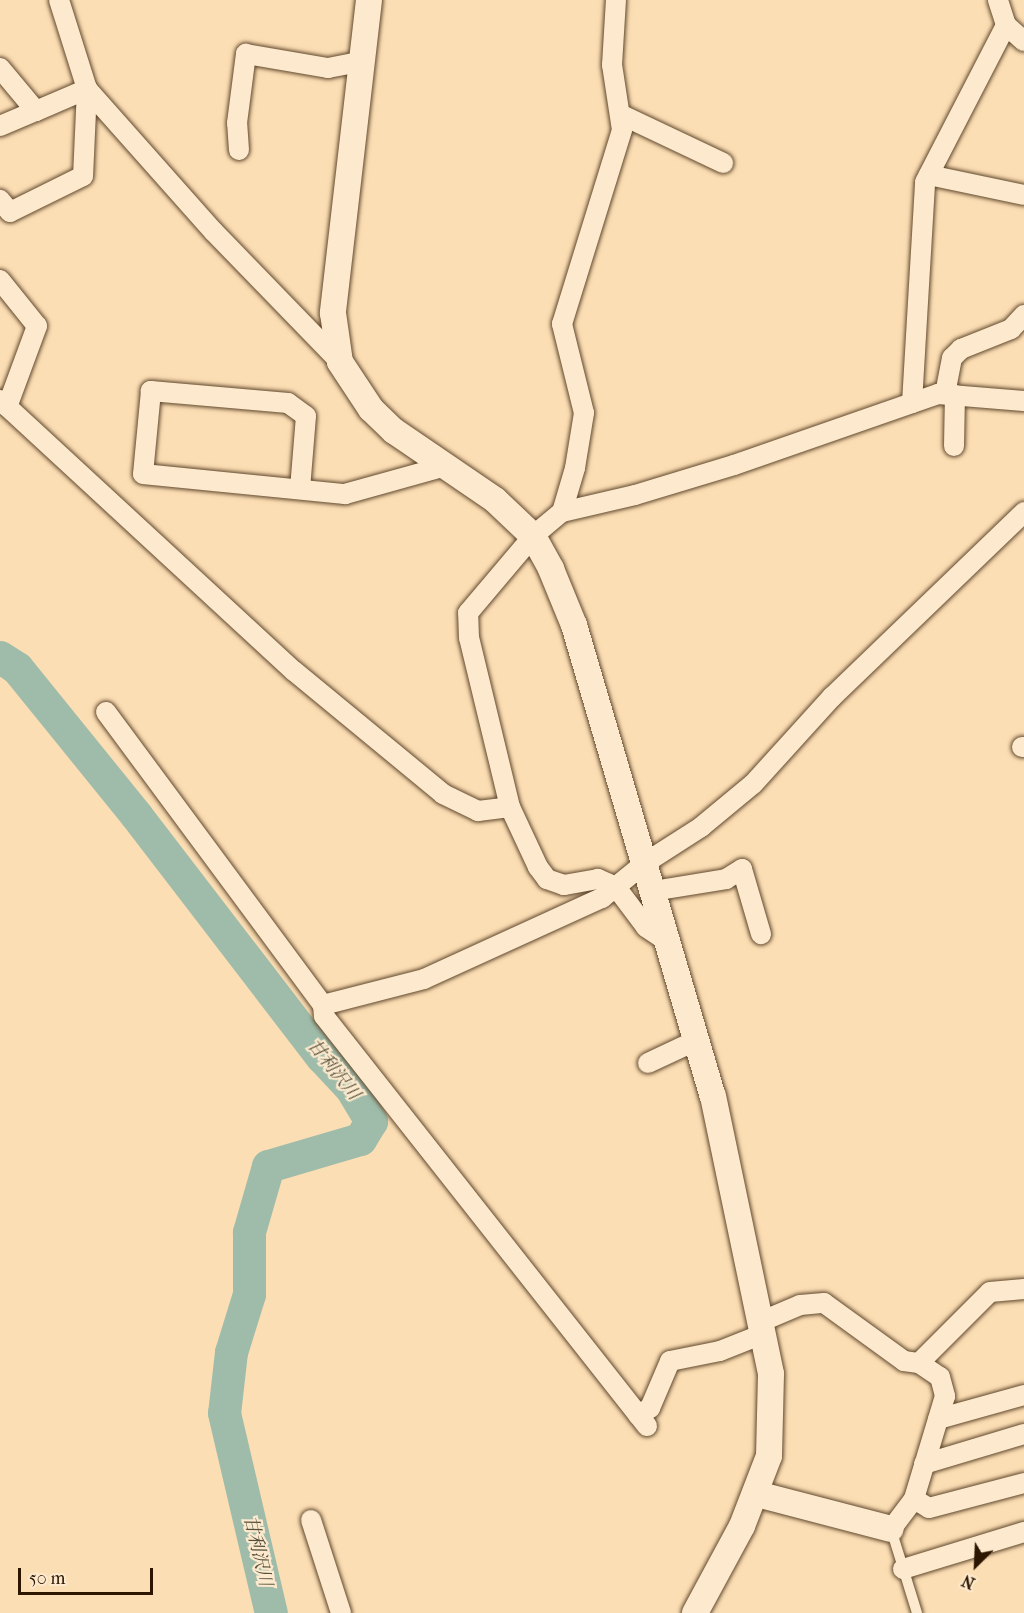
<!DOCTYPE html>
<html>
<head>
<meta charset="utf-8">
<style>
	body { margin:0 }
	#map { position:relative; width:1024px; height:1613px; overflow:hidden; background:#fcdeb4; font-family:"IM FELL French Canon","Noto Serif JP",serif }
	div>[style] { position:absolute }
	.river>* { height:33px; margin:-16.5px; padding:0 16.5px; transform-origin:16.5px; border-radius:16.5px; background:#9fbcaa }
	.roads { filter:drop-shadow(0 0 2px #60482d) drop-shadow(0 0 2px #60482d) }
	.service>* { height:10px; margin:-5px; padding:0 5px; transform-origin:5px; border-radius:5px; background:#fdeace }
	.minor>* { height:20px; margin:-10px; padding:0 10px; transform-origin:10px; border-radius:10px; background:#fdeace }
	.tertiary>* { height:26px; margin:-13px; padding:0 13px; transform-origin:13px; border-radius:13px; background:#fdeace }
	span { translate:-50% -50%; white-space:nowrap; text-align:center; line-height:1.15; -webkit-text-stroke:4.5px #fdeace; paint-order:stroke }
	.water-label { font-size:18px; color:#54503c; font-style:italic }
	.north { position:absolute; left:946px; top:1535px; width:60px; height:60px; -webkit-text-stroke:4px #fdeace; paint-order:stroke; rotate:204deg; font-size:16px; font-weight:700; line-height:24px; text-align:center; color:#2c1600 }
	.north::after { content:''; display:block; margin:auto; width:21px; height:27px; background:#2c1600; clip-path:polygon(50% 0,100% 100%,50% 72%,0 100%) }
	.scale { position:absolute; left:18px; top:1568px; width:135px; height:27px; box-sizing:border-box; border:3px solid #2c1600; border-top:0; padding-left:8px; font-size:18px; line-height:21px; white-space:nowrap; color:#2c1600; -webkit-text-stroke:4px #fdeace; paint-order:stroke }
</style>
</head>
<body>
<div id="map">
	<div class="river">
		<div style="left:0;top:657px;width:20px;rotate:33deg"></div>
		<div style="left:17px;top:668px;width:189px;rotate:51deg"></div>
		<div style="left:136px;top:815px;width:305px;rotate:52.5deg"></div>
		<div style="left:322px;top:1057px;width:42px;rotate:46.9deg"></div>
		<div style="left:351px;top:1088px;width:39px;rotate:59deg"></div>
		<div style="left:371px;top:1121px;width:21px;rotate:121deg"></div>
		<div style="left:360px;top:1139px;width:96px;rotate:163.6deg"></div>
		<div style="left:268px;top:1166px;width:69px;rotate:106.1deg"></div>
		<div style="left:249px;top:1232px;width:62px;rotate:90deg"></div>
		<div style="left:249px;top:1294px;width:61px;rotate:107.2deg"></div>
		<div style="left:231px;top:1352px;width:61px;rotate:96.5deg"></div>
		<div style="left:224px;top:1413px;width:205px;rotate:76.8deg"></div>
	</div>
	<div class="roads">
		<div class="service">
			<div style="left:891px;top:1529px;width:88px;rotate:72.8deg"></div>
		</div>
		<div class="minor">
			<div style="left:59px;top:0;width:93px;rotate:72.5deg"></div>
			<div style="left:87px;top:89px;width:191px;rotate:48.4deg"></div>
			<div style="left:214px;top:232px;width:181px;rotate:45.9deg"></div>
			<div style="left:1006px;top:25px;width:24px;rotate:42deg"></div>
			<div style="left:0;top:68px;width:56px;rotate:50.1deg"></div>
			<div style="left:36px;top:111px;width:56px;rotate:-23.3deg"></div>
			<div style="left:87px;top:89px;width:87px;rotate:92.6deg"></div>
			<div style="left:83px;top:176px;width:81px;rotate:153.7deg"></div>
			<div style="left:10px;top:212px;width:16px;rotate:-130deg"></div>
			<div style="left:622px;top:115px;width:112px;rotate:25.4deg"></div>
			<div style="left:0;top:126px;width:39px;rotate:-23deg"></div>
			<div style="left:239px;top:150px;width:27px;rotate:-94deg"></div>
			<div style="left:237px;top:123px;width:70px;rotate:-82.6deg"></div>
			<div style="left:246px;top:54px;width:83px;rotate:9.7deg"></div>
			<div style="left:328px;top:68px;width:36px;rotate:-11deg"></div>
			<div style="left:929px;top:175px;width:97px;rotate:11.9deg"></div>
			<div style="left:0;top:280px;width:59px;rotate:51.2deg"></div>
			<div style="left:37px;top:326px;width:86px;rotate:110.3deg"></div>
			<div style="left:945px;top:394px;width:37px;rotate:-79deg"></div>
			<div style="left:952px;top:358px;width:13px;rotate:-45deg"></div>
			<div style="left:961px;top:349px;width:54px;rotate:-21.8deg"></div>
			<div style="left:1011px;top:329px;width:19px;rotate:-47deg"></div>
			<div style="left:0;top:400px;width:400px;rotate:42.7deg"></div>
			<div style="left:294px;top:671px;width:193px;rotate:39.5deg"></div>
			<div style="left:443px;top:794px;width:39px;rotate:26deg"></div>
			<div style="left:478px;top:811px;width:32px;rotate:-7deg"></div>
			<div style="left:912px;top:403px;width:221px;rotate:-86.6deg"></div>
			<div style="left:925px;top:182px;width:177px;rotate:-62.7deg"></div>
			<div style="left:1006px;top:25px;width:26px;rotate:-108deg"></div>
			<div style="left:954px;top:446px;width:51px;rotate:-88.9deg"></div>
			<div style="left:300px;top:489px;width:73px;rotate:-85.3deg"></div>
			<div style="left:306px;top:416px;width:22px;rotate:-144deg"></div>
			<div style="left:288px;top:403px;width:138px;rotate:-175deg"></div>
			<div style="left:151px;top:391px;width:83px;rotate:95.5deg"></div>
			<div style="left:143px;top:474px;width:203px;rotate:5.7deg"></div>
			<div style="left:345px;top:494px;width:105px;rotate:-15.5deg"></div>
			<div style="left:562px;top:512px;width:46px;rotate:-73.5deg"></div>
			<div style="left:575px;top:468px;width:56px;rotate:-80.7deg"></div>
			<div style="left:584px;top:413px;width:92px;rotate:-103.9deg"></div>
			<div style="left:562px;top:324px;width:203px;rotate:-72.8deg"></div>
			<div style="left:622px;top:130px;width:66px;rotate:-98.7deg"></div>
			<div style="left:612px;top:65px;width:65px;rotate:-86.5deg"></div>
			<div style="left:106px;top:712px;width:365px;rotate:53.5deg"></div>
			<div style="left:323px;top:1005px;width:11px;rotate:85deg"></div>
			<div style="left:324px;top:1016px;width:522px;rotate:51.77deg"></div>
			<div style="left:1022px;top:747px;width:2px"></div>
			<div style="left:653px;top:891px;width:74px;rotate:-9.3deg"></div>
			<div style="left:726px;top:879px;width:19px;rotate:-32deg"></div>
			<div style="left:742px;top:869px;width:68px;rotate:73.7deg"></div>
			<div style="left:668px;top:942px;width:27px;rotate:-146deg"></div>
			<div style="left:646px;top:927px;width:50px;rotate:-126.9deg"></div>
			<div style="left:616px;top:887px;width:20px;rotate:-156deg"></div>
			<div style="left:598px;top:879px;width:35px;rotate:170deg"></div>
			<div style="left:564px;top:885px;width:18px;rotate:-161deg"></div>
			<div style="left:547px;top:879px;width:15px;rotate:-127deg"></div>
			<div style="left:538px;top:867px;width:66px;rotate:-115deg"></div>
			<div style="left:510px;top:807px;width:174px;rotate:-103.6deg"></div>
			<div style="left:469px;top:638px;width:25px;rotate:-92deg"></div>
			<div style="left:468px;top:613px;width:101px;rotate:-49.8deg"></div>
			<div style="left:533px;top:536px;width:38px;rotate:-40deg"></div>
			<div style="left:562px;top:512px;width:75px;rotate:-13.1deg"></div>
			<div style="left:635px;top:495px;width:103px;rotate:-16.9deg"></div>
			<div style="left:734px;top:465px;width:216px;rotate:-19.2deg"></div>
			<div style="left:938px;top:394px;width:86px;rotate:4.7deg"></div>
			<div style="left:323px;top:1005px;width:104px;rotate:-14.4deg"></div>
			<div style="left:424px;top:979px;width:196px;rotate:-24.5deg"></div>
			<div style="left:602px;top:898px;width:55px;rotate:-39.1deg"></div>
			<div style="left:645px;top:863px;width:67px;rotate:-32.7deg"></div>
			<div style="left:701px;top:827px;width:67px;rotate:-39.6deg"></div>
			<div style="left:753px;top:784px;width:118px;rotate:-47.8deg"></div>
			<div style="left:832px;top:697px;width:267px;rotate:-43.9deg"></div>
			<div style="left:648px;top:1063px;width:54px;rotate:-25.1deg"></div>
			<div style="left:760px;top:1322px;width:43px;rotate:-23deg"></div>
			<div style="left:800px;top:1305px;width:24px;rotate:-5deg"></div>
			<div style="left:824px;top:1303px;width:99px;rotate:35.9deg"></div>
			<div style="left:904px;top:1361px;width:15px;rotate:8deg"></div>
			<div style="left:919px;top:1363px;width:25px;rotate:34deg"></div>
			<div style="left:940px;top:1377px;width:20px;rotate:75deg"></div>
			<div style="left:945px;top:1396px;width:108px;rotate:106.8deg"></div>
			<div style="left:914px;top:1499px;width:38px;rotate:127deg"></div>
			<div style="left:919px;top:1363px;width:100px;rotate:-45deg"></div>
			<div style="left:990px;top:1292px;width:34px;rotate:-5deg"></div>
			<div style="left:638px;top:1415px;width:14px;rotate:-30deg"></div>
			<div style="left:650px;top:1408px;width:51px;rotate:-66.9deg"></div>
			<div style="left:670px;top:1361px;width:51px;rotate:-11.3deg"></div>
			<div style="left:720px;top:1351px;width:46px;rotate:-21.6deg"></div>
			<div style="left:938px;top:1419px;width:89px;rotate:-15.6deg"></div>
			<div style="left:924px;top:1464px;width:104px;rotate:-16.7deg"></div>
			<div style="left:914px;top:1499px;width:17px;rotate:31deg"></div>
			<div style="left:929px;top:1508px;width:98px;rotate:-14.7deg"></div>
			<div style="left:311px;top:1520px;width:98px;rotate:72.1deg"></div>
			<div style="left:903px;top:1569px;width:127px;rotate:-17deg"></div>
		</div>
		<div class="tertiary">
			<div style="left:369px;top:0;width:315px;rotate:96.6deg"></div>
			<div style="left:333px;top:313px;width:49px;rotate:81.9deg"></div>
			<div style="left:340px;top:362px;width:56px;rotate:56.6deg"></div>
			<div style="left:371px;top:409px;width:32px;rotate:44deg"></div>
			<div style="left:394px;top:431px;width:122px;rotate:34.3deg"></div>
			<div style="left:495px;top:500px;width:52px;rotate:43.5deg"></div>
			<div style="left:533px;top:536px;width:38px;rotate:61deg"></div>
			<div style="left:551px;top:569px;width:61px;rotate:67.7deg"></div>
			<div style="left:574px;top:625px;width:491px;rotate:73.6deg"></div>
			<div style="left:713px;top:1096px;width:284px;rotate:78.2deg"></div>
			<div style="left:771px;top:1374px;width:82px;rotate:91.4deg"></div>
			<div style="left:769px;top:1456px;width:75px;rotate:111.1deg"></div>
			<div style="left:742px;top:1526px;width:99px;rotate:118.4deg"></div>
			<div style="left:757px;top:1494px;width:138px;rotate:14.6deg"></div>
		</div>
	</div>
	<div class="water-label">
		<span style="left:333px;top:1070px;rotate:51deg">甘利沢川</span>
		<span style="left:257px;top:1551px;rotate:77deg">甘利沢川</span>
	</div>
	<div class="north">N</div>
	<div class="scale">50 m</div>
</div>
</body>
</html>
